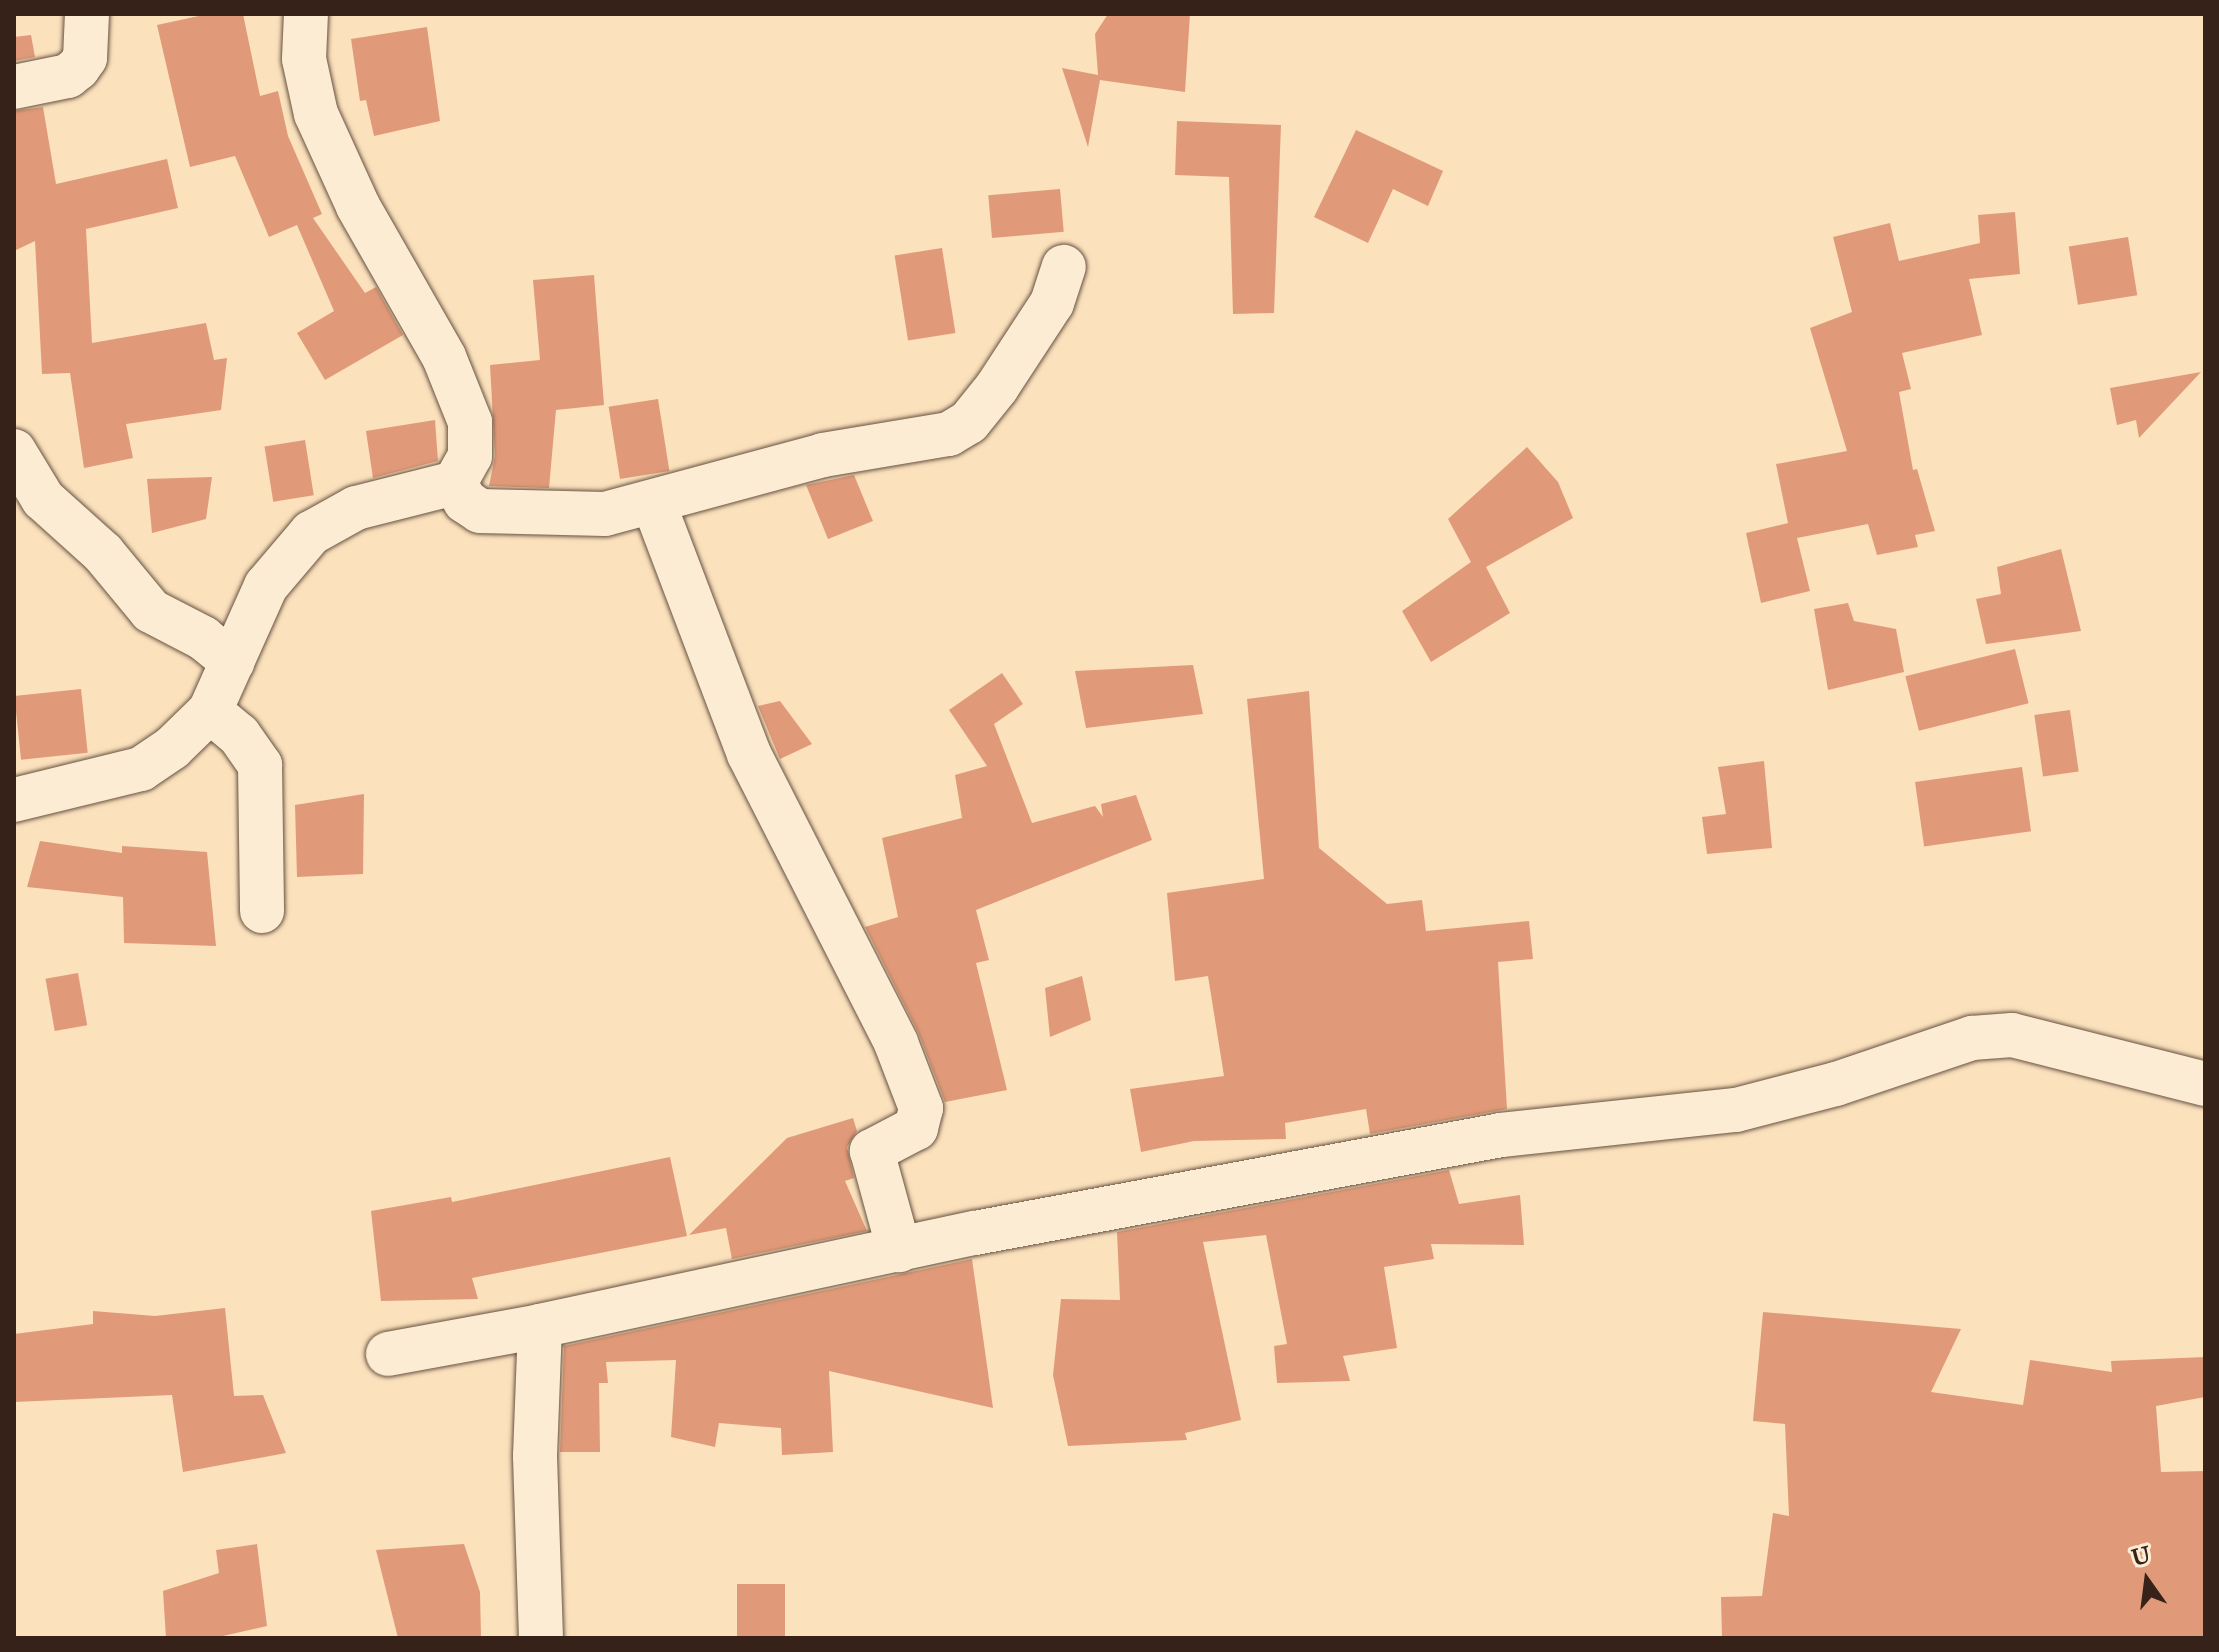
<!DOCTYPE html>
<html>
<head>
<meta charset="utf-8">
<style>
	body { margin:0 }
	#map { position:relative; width:2219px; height:1652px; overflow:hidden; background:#fbe1bc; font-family:"IM FELL Double Pica",serif }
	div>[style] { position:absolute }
	.building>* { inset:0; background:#e19a79; transform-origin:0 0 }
	.roads { filter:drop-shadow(0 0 2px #675242) drop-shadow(0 0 2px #675242) }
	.minor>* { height:44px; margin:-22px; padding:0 22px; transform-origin:22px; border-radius:22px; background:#fcecd3 }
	span { translate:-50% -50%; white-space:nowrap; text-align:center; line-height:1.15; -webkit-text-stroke:7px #fcecd3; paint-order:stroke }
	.frame { position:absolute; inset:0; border:16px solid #362219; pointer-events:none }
	.north { position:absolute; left:2107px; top:1540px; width:80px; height:80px; -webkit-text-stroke:6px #fcecd3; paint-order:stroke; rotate:346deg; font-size:22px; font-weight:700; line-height:32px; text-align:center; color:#362219 }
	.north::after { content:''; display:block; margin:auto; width:28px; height:36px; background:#362219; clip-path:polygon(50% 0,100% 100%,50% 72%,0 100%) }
</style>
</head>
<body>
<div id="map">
	<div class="building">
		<div style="clip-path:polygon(208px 14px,243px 14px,260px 96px,278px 91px,288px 136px,322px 214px,313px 218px,365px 293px,376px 287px,403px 335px,325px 380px,297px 333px,334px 311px,297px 225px,269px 237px,235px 156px,190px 167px,157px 25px)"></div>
		<div style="clip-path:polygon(1108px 14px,1190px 14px,1185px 92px,1100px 80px,1088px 147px,1062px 68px,1098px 75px,1095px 34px)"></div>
		<div style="clip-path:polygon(427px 27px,440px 121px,374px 136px,366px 100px,360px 101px,351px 39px)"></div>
		<div style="clip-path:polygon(31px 35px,35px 57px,14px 61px,14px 37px)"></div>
		<div style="clip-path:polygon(43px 107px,56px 184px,167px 159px,178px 208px,86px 229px,92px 343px,206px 323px,214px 360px,227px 358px,221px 410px,126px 424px,133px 458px,84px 468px,70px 373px,42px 374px,35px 241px,14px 251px,14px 111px)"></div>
		<div style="clip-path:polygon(1177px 121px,1281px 125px,1274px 313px,1233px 314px,1229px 177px,1175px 175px)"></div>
		<div style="clip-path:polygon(1356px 130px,1443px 171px,1428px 206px,1393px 189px,1368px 243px,1314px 217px)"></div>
		<div style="left:1060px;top:189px;width:43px;height:72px;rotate:85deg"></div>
		<div style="clip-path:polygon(2015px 212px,2020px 274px,1969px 279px,1982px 335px,1902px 353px,1911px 389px,1899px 392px,1913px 470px,1917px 469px,1935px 531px,1915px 535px,1918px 547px,1877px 555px,1868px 524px,1797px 538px,1810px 591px,1761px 603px,1746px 533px,1788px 523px,1776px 464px,1847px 451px,1810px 328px,1852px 312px,1833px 237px,1890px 223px,1899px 261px,1980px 243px,1978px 215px)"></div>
		<div style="left:2128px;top:237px;width:59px;height:60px;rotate:81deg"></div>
		<div style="left:942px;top:248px;width:86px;height:48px;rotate:81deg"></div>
		<div style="clip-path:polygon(594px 275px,604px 405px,556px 410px,549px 488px,489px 486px,495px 456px,490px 365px,540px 360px,533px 280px)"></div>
		<div style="clip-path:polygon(2201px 372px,2139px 438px,2136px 420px,2117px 425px,2110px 388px)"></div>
		<div style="left:658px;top:399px;width:73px;height:50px;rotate:81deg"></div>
		<div style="clip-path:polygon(435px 420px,438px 461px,373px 478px,366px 431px)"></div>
		<div style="left:305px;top:440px;width:56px;height:41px;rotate:81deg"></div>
		<div style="clip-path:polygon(1527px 447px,1558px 482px,1573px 518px,1486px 567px,1510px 613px,1431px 662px,1402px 611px,1471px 562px,1448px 519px)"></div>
		<div style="clip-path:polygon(854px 475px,873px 521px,828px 539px,806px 485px)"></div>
		<div style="clip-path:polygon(212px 477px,206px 519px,152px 533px,147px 479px)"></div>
		<div style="clip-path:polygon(2061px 549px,2081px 631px,1986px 644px,1976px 599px,2001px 594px,1997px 567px)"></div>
		<div style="clip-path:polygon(1848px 603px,1854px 621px,1896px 629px,1904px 672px,1828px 690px,1814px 609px)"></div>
		<div style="left:2015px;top:649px;width:56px;height:113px;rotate:76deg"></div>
		<div style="clip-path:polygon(1193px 665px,1203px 714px,1086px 728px,1075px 671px)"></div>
		<div style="clip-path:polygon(1002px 673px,1023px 704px,994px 724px,1032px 823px,1095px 806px,1103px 817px,1101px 804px,1136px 795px,1152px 840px,976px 910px,989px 960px,976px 963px,1007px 1090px,945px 1102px,918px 1032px,865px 927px,898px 917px,882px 838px,962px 818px,955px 775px,987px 766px,949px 710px)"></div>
		<div style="left:81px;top:689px;width:64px;height:67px;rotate:84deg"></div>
		<div style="clip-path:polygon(1309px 691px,1319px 848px,1387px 904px,1422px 900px,1426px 931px,1529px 921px,1533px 959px,1498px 962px,1507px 1109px,1370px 1134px,1366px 1109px,1285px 1123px,1286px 1139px,1194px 1141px,1141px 1152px,1130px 1089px,1224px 1076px,1208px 976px,1175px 981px,1167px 893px,1264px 879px,1247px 699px)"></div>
		<div style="clip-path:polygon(780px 701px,812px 744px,780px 759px,758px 706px)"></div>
		<div style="left:2070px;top:710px;width:62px;height:36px;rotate:82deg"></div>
		<div style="clip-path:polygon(1764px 761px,1772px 848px,1707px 854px,1702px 817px,1726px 814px,1718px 767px)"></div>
		<div style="left:2022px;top:767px;width:65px;height:108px;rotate:82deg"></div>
		<div style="clip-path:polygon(364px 794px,363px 874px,297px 877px,295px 805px)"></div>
		<div style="clip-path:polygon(40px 841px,122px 853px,122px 846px,207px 852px,216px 946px,124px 943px,123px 897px,27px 887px)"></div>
		<div style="left:78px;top:973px;width:53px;height:33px;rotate:80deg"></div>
		<div style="clip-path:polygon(1082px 976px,1091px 1020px,1050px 1037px,1045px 988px)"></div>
		<div style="clip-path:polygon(853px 1118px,857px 1131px,847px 1147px,854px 1178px,845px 1181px,867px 1231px,732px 1259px,726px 1228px,689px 1235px,787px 1138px)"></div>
		<div style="clip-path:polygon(670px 1157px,687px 1236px,472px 1278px,478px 1299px,381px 1301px,371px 1211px,451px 1197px,452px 1202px)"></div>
		<div style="clip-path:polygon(1449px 1170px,1459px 1204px,1520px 1195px,1524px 1245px,1431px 1244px,1434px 1259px,1384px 1267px,1397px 1348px,1343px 1356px,1350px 1381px,1277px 1383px,1274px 1346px,1287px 1344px,1266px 1235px,1203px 1242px,1241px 1420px,1185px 1433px,1187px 1440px,1068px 1446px,1053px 1375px,1061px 1299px,1120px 1300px,1117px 1232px)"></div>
		<div style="clip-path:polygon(972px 1259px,993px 1408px,829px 1371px,833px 1452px,782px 1455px,781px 1428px,719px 1423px,715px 1447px,671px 1437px,676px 1360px,606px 1362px,608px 1383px,599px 1383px,600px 1452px,560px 1452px,564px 1346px)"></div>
		<div style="clip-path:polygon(225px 1308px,234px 1396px,263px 1395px,286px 1453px,183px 1472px,172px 1395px,14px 1402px,14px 1334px,93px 1324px,93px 1311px,155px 1316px)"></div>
		<div style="clip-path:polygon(1763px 1312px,1961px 1329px,1931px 1392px,2023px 1405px,2030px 1360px,2112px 1372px,2111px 1361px,2205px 1357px,2205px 1397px,2156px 1406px,2161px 1472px,2205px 1471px,2205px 1638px,1722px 1638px,1721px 1597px,1762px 1596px,1773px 1513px,1789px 1516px,1785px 1424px,1753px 1421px)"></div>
		<div style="clip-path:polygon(257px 1544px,267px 1626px,214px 1638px,166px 1638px,163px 1591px,219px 1573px,216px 1550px)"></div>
		<div style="clip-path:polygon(464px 1544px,480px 1592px,481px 1638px,398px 1638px,376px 1550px)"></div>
		<div style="left:737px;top:1584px;width:48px;height:54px"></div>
	</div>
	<div class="roads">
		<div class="minor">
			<div style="left:14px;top:87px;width:55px;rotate:-11.5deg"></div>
			<div style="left:68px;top:76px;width:13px;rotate:-39deg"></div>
			<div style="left:78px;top:68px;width:12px;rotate:-55deg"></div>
			<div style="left:85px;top:58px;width:44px;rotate:-87.4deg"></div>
			<div style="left:14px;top:451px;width:56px;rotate:58.9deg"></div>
			<div style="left:43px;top:499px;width:81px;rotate:42deg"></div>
			<div style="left:103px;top:553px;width:75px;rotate:50.4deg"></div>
			<div style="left:151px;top:611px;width:59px;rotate:27.4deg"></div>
			<div style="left:203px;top:638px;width:38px;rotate:39deg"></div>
			<div style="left:455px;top:483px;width:21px;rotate:61deg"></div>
			<div style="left:465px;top:501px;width:18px;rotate:34deg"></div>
			<div style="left:480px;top:511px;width:125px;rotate:1.4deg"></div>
			<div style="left:605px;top:514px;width:226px;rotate:-15.1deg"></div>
			<div style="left:823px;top:455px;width:128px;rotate:-9.5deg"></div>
			<div style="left:949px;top:434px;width:23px;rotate:-31deg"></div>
			<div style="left:969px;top:422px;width:45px;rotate:-51.3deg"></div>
			<div style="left:997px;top:387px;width:100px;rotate:-56.8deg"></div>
			<div style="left:1052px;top:303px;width:38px;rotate:-72deg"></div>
			<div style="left:654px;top:504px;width:267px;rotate:69.2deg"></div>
			<div style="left:749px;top:754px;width:324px;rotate:63deg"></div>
			<div style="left:896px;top:1043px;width:70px;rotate:69deg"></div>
			<div style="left:921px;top:1108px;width:21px;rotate:104deg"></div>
			<div style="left:916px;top:1128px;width:50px;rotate:152.4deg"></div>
			<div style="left:872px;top:1151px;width:103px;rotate:74.7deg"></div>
			<div style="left:210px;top:711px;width:38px;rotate:40deg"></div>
			<div style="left:239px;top:735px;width:37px;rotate:55deg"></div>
			<div style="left:260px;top:765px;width:146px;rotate:89.2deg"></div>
			<div style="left:14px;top:800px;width:131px;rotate:-13.7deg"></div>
			<div style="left:141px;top:769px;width:37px;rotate:-34deg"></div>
			<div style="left:172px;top:748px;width:53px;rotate:-44.2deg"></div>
			<div style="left:210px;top:711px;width:137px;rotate:-65.9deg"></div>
			<div style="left:266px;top:586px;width:70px;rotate:-49.7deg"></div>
			<div style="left:311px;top:533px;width:51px;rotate:-29.1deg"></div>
			<div style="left:356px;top:508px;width:102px;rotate:-14.2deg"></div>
			<div style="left:455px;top:483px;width:31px;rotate:-61deg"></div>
			<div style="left:470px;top:456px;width:34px;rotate:-90deg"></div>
			<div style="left:470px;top:422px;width:70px;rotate:-111.8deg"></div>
			<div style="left:444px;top:357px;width:174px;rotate:-119.7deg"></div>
			<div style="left:358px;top:206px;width:101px;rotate:-114.5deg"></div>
			<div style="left:316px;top:114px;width:56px;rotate:-102.3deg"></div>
			<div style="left:304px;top:59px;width:45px;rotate:-87.5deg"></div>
			<div style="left:388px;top:1354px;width:155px;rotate:-10.4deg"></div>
			<div style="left:541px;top:1638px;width:182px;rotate:-91.9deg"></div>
			<div style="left:535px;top:1456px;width:130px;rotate:-87.8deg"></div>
			<div style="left:540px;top:1326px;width:445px;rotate:-12.1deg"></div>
			<div style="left:975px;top:1233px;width:535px;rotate:-10.55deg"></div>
			<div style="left:1501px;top:1135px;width:236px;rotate:-6.1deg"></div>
			<div style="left:1736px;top:1110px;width:103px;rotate:-14.6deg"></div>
			<div style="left:1836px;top:1084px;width:144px;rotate:-18.7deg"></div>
			<div style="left:1972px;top:1038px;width:40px;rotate:-4.3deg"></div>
			<div style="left:2012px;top:1035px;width:199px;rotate:14.2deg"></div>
		</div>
	</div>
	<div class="frame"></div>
	<div class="north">U</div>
</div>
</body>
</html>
